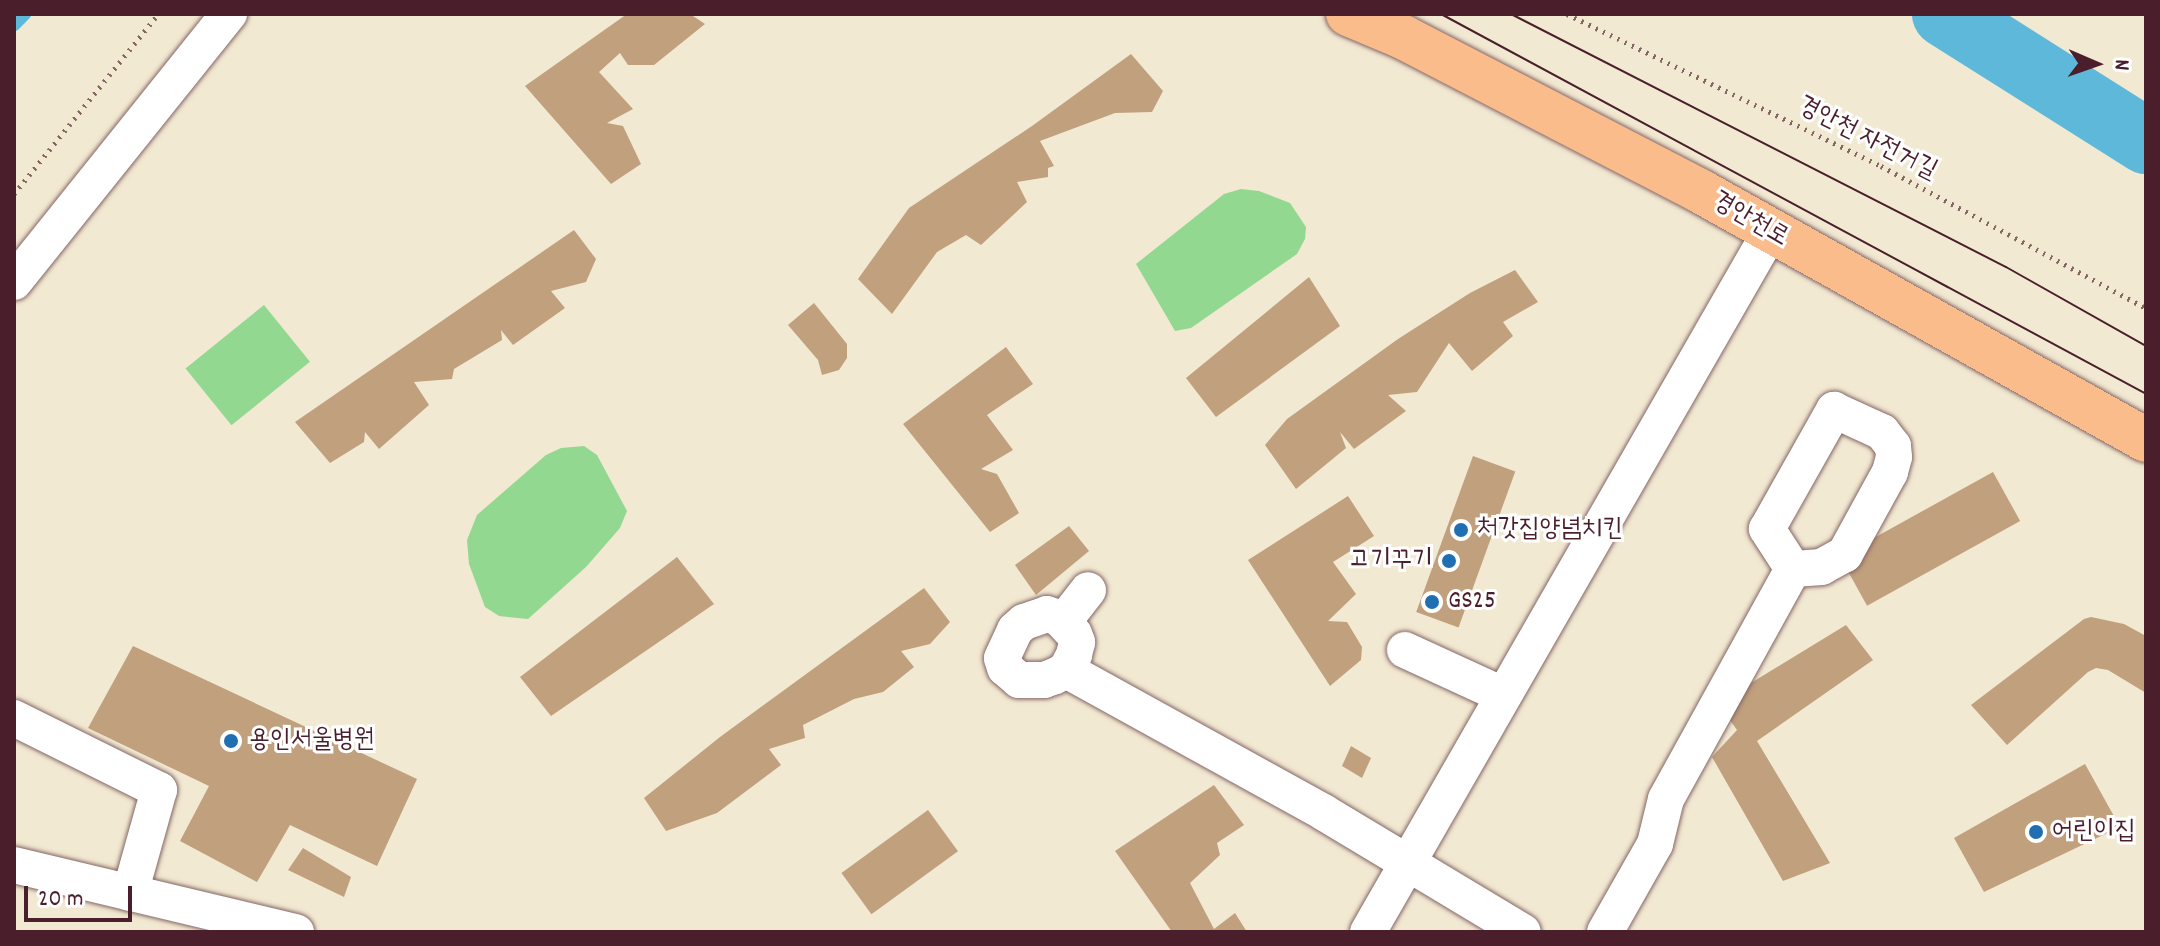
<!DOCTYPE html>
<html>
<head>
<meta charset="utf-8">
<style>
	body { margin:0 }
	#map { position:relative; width:2160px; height:946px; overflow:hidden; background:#f2e9d2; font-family:Dekko,"Poor Story",sans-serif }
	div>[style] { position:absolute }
	.green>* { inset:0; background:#93d890; transform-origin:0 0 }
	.stream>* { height:11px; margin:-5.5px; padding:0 5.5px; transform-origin:5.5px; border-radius:5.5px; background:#5db8da }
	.river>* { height:66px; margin:-33px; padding:0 33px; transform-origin:33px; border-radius:33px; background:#5db8da }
	.building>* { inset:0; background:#c0a07d; transform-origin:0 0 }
	.path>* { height:5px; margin-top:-2.5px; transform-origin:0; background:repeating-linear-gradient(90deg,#856665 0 2px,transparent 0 8px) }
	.roads { filter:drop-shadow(0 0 2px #856665) drop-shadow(0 0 2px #856665) }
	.minor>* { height:36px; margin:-18px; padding:0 18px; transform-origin:18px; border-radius:18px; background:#fff }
	.major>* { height:44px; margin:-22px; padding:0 22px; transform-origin:22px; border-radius:22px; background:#f9bc8a }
	.tram>* { height:2px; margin:-1px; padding:0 1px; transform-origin:1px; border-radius:1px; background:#4a1f2b }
	.dots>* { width:22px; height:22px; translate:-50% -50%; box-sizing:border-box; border:4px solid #fff; border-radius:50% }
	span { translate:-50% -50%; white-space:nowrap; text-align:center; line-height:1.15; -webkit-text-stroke:6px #fff; paint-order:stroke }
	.street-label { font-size:26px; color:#4a1f2b }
	.poi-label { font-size:26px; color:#4a1f2b }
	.left { translate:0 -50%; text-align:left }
	.right { translate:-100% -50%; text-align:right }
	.frame { position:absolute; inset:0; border:16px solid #4a1f2b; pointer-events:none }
	.north { position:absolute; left:2056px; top:24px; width:80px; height:80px; -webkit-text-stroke:6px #fff; paint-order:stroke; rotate:92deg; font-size:22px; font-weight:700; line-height:32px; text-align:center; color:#4a1f2b }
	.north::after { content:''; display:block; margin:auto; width:28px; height:36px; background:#4a1f2b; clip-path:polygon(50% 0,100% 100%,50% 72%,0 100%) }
	.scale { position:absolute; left:24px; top:886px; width:108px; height:36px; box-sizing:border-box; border:4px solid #4a1f2b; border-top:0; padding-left:10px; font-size:24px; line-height:28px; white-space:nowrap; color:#4a1f2b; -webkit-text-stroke:6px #fff; paint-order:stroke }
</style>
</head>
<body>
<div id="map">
	<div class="green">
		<div style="clip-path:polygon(1241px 189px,1259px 191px,1290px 203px,1306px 227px,1305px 239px,1297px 254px,1191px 328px,1175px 331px,1136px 264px,1224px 194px)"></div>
		<div style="left:264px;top:305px;width:73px;height:101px;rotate:51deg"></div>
		<div style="clip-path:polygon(584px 446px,597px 455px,627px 511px,620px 528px,586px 567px,528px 619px,499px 616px,485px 607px,469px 564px,467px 540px,477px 515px,546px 455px,561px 448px)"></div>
	</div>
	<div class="stream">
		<div style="left:14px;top:25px;width:16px;rotate:-45deg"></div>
	</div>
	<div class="river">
		<div style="left:1945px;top:14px;width:238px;rotate:32.3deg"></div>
	</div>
	<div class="building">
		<div style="clip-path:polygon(627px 14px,690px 14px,705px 24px,654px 65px,628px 65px,620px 53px,599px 72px,633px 109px,607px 123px,623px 126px,641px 164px,611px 184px,525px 86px)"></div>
		<div style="clip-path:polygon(1131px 54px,1163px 91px,1152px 112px,1115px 113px,1040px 141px,1054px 166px,1048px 168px,1048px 177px,1017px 182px,1027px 202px,981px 245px,966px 235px,937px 252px,892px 314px,858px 279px,909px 208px,1032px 126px)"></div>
		<div style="clip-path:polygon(574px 230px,596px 259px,586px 282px,551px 291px,565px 308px,513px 345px,501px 330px,502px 340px,454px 369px,452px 379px,414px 382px,429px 405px,379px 449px,365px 432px,364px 442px,330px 463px,295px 422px)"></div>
		<div style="clip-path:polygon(1515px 270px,1538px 302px,1503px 322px,1513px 336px,1472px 371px,1449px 343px,1417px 392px,1388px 395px,1406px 411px,1354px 449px,1340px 432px,1346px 448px,1296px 489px,1265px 445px,1287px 419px,1398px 339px,1470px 293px)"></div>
		<div style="clip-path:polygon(1309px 277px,1340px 326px,1216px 417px,1186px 378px)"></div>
		<div style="clip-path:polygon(814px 303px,847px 344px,847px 358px,839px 370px,822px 375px,818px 360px,788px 325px)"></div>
		<div style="clip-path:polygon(1006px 347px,1033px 384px,987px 415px,1013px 450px,981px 469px,997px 474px,1019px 513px,990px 532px,903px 424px)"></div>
		<div style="left:1473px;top:456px;width:45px;height:166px;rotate:20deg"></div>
		<div style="left:1993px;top:472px;width:56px;height:175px;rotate:61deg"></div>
		<div style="clip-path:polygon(1348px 496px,1374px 536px,1333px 562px,1356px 594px,1328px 621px,1347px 622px,1362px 647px,1361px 660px,1330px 686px,1248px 560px)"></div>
		<div style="clip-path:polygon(1069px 526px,1089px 551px,1036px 595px,1015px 565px)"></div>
		<div style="clip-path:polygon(677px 557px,714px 604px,551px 716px,520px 677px)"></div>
		<div style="clip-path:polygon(924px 588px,950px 622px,930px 644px,901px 651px,914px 667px,883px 692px,854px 699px,803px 725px,805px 738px,769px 749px,781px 765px,717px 813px,666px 831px,644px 798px,720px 737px)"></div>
		<div style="clip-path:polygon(2091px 617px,2124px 624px,2146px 636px,2146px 693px,2108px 670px,2096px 668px,2088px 672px,2007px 745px,1971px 705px,2084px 619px)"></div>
		<div style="clip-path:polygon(1846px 625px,1873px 660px,1757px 741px,1830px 863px,1783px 881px,1712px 757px,1737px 730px,1718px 703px)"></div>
		<div style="clip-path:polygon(133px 646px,417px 779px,377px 866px,290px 825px,257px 882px,180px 841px,209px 786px,88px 728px)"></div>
		<div style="clip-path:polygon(1351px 746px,1371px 758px,1362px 778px,1342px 766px)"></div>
		<div style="clip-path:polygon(2085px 764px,2120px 827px,1984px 892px,1954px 838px)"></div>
		<div style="clip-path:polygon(1214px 785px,1244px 825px,1217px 843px,1220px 855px,1190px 883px,1214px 929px,1235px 913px,1247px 932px,1172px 932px,1115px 851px)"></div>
		<div style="left:928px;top:810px;width:51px;height:107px;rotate:54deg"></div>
		<div style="clip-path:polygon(303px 848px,351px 877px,344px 897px,288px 870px)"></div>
	</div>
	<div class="path">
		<div style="left:1567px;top:14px;width:349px;rotate:25.8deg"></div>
		<div style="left:1881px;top:166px;width:301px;rotate:28.2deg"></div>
		<div style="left:14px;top:194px;width:231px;rotate:-51.3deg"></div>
	</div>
	<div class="roads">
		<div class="minor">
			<div style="left:14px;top:282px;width:344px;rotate:-51.3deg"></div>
			<div style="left:1834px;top:410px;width:53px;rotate:24.6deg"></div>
			<div style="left:1882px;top:432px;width:18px;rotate:52deg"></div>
			<div style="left:1893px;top:446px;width:11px;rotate:85deg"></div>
			<div style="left:1894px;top:457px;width:16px;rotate:105deg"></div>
			<div style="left:1890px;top:472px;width:94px;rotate:118.8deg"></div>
			<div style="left:1845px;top:554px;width:26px;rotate:151deg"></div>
			<div style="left:1822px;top:567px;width:29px;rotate:176deg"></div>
			<div style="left:1793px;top:569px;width:48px;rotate:-123deg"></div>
			<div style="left:1767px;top:529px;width:137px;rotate:-60.6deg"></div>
			<div style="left:1047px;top:614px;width:13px;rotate:18deg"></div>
			<div style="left:1059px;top:618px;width:22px;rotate:47deg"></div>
			<div style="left:1074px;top:634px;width:9px;rotate:69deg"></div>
			<div style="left:1077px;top:642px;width:13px;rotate:103deg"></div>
			<div style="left:1074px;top:655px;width:17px;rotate:118deg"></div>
			<div style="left:1066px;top:670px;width:13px;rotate:151deg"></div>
			<div style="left:1055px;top:676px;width:12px;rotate:160deg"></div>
			<div style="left:1044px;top:680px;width:25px;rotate:180deg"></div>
			<div style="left:1019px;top:680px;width:18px;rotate:-139deg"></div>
			<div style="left:1005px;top:668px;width:10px;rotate:-107deg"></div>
			<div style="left:1002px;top:658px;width:31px;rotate:-65deg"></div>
			<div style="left:1015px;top:630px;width:12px;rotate:-42deg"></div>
			<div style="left:1024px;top:622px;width:24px;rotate:-19deg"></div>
			<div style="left:1064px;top:621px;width:39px;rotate:-52deg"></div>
			<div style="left:1405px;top:650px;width:108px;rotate:24.7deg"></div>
			<div style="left:1066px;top:670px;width:294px;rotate:28.9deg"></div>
			<div style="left:1323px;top:812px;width:233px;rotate:31deg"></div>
			<div style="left:14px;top:718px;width:162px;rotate:26.4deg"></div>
			<div style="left:159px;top:790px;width:107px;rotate:105.7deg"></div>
			<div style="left:14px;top:865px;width:290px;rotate:13.4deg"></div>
			<div style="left:1368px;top:932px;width:807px;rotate:-60.13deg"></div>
			<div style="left:1605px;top:932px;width:101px;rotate:-60.4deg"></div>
			<div style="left:1655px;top:844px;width:46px;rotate:-76.3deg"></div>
			<div style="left:1666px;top:799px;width:263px;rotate:-61.1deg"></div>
		</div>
		<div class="major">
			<div style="left:1348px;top:14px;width:60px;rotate:22.7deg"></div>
			<div style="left:1403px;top:37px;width:335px;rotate:27.4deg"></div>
			<div style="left:1700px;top:191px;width:511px;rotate:29.17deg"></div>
		</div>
	</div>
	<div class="tram">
		<div style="left:1441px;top:14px;width:801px;rotate:28.32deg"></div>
		<div style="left:1511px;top:14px;width:556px;rotate:27.07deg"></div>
		<div style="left:2006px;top:267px;width:161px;rotate:29.4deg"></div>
	</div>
	<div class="dots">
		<div style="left:1461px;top:530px;background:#1f6fb2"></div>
		<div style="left:1449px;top:561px;background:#1f6fb2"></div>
		<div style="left:1432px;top:602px;background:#1f6fb2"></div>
		<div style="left:231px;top:741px;background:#1f6fb2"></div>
		<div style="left:2036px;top:832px;background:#1f6fb2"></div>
	</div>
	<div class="street-label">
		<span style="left:1867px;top:139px;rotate:27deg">경안천 자전거길</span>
		<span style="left:1750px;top:220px;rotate:30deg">경안천로</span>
	</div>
	<div class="poi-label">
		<span class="left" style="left:1477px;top:530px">처갓집양념치킨</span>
		<span class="right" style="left:1433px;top:561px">고기꾸기</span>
		<span class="left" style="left:1448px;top:602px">GS25</span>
		<span class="left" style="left:249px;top:741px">용인서울병원</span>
		<span class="left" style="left:2052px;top:832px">어린이집</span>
	</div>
	<div class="frame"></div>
	<div class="north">N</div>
	<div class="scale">20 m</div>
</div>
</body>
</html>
